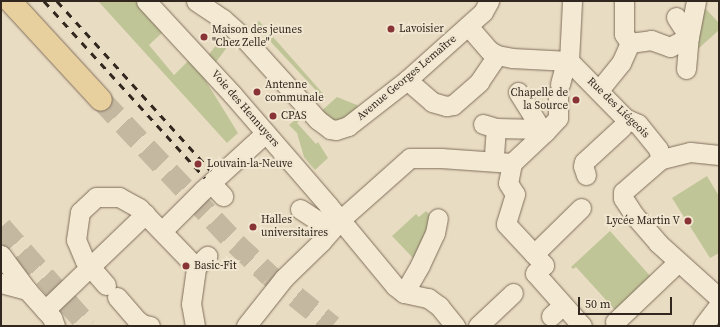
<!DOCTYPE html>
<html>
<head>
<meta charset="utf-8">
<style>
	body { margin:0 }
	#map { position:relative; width:720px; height:327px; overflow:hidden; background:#e8dcc2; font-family:"Source Serif 4",serif }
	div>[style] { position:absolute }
	.green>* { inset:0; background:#c0c598; transform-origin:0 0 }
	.major-tunnel>* { height:22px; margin-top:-11px; transform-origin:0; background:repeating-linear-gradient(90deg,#c4b8a1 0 22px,transparent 0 33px) }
	.roads { filter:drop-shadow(0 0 1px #806e5c) drop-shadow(0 0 1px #806e5c) }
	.minor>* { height:19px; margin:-9.5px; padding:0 9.5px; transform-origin:9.5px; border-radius:9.5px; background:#f4ead4 }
	.major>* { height:22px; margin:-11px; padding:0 11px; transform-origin:11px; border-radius:11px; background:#e8cf9e }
	.rail>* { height:3px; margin-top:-1.5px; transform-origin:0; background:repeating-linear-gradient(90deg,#32271e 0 7px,transparent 0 14px) }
	.dots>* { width:11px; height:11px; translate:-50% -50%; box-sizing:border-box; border:2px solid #f1e7d1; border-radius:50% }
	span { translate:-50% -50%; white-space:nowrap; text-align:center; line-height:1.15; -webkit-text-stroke:4px #f1e7d1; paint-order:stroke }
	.poi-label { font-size:11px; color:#32271e }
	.left { translate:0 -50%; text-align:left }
	.right { translate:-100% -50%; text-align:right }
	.street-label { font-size:11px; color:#32271e }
	.frame { position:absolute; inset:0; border:2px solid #32271e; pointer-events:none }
	.scale { position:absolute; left:578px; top:297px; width:94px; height:18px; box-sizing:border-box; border:2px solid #32271e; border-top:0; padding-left:5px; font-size:12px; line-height:14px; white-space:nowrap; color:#32271e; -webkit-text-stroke:3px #f1e7d1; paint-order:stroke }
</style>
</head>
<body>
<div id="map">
	<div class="green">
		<div style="clip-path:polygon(98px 1px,135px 1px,141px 6px,164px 31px,149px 45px,174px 75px,188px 61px,204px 78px,238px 133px,227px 143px)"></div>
		<div style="clip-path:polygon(704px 7px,719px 23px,719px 30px,688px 58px,670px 38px)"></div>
		<div style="clip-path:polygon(259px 21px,326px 97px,324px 99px,255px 25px)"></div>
		<div style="left:223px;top:36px;width:10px;height:28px;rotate:37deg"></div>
		<div style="clip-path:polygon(337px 97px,357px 105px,358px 107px,347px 118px,335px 121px,319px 113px)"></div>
		<div style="clip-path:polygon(297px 110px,304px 116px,297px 123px,316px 144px,318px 142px,328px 158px,315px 170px,304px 157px,297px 133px,289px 125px,296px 119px)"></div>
		<div style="clip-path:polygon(707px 176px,719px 196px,719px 253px,710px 258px,672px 198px)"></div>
		<div style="clip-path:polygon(426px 211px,433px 218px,421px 249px,413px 258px,392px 236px,416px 214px,419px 217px)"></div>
		<div style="clip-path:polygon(610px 231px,652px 278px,617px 312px,576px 267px,573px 269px,571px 267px)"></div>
	</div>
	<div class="major-tunnel">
		<div style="left:101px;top:100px;width:197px;rotate:46.8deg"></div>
		<div style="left:236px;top:244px;width:47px;rotate:43.3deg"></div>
		<div style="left:270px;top:276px;width:80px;rotate:38.9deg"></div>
		<div style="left:1px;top:227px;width:132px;rotate:48.7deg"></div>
	</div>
	<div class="roads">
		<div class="minor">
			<div style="left:146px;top:1px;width:127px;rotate:47.2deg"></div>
			<div style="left:232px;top:94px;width:147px;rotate:49.1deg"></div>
			<div style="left:328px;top:205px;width:105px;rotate:50.4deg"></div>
			<div style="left:395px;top:286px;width:11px;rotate:38deg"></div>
			<div style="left:404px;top:293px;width:25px;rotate:12deg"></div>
			<div style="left:428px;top:298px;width:14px;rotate:36deg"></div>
			<div style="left:439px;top:306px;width:26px;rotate:51deg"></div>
			<div style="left:196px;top:1px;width:32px;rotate:34deg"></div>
			<div style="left:223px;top:19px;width:25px;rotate:42deg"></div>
			<div style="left:242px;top:36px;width:113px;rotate:47.9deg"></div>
			<div style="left:318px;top:120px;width:15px;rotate:37deg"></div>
			<div style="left:330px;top:129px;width:6px;rotate:9deg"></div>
			<div style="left:336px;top:130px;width:13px;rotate:-18deg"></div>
			<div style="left:348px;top:126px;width:75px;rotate:-37.9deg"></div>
			<div style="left:407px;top:80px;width:102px;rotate:-41.8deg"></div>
			<div style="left:483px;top:12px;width:13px;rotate:-61deg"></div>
			<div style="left:676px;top:17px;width:24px;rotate:57deg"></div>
			<div style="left:468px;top:26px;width:33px;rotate:49deg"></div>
			<div style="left:490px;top:51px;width:8px;rotate:30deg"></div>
			<div style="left:497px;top:55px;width:15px;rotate:11deg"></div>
			<div style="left:512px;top:58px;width:57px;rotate:3deg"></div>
			<div style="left:569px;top:61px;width:80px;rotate:45.5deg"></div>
			<div style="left:625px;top:118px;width:14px;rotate:25deg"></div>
			<div style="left:638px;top:124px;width:32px;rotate:51deg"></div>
			<div style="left:658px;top:149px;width:10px;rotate:73deg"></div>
			<div style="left:630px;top:43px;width:21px;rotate:-8deg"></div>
			<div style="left:651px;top:40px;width:20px;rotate:20deg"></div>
			<div style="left:670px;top:47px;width:21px;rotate:-28deg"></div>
			<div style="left:686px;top:69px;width:32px;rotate:-85deg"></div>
			<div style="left:689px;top:37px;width:37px;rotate:-79deg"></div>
			<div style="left:407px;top:80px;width:33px;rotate:41deg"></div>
			<div style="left:432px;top:102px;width:15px;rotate:16deg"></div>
			<div style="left:446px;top:106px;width:7px;rotate:-8deg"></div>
			<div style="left:453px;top:105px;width:35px;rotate:-41deg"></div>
			<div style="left:479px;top:82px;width:32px;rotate:-56deg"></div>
			<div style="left:560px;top:84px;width:11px;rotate:-75deg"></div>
			<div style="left:563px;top:73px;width:13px;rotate:-63deg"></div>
			<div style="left:569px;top:61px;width:60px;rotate:-87.1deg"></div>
			<div style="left:599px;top:90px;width:35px;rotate:-51deg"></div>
			<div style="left:621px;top:63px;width:22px;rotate:-66deg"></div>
			<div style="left:630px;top:43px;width:11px;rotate:-124deg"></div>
			<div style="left:624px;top:34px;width:33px;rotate:-90deg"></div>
			<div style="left:518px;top:92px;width:44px;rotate:58.1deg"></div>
			<div style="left:541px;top:129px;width:5px;rotate:37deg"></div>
			<div style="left:483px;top:124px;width:14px;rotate:17deg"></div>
			<div style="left:496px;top:128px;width:45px;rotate:1.3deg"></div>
			<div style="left:494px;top:155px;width:27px;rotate:-86deg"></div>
			<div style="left:719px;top:155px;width:29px;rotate:-174deg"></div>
			<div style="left:690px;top:152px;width:30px;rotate:166deg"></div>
			<div style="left:661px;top:159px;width:50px;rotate:139deg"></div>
			<div style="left:623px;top:192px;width:6px;rotate:90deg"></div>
			<div style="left:623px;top:198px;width:20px;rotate:57deg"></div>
			<div style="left:634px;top:215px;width:37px;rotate:49deg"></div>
			<div style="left:658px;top:243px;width:82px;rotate:42deg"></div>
			<div style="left:512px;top:163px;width:20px;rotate:101deg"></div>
			<div style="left:508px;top:183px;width:13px;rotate:58deg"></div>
			<div style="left:515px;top:194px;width:31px;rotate:107deg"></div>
			<div style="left:506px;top:224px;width:41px;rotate:47deg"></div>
			<div style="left:586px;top:175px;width:9px;rotate:-108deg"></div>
			<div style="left:583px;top:166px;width:4px;rotate:-76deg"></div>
			<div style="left:584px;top:162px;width:52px;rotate:-42.6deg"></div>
			<div style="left:211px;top:183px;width:18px;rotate:47deg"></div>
			<div style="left:581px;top:208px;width:66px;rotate:135.6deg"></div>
			<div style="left:534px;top:254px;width:15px;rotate:48deg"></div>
			<div style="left:544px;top:265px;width:12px;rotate:138deg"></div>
			<div style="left:535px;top:273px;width:71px;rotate:48.4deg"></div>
			<div style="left:300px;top:209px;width:38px;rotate:33deg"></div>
			<div style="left:162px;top:231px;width:58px;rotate:-45deg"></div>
			<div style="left:203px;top:190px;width:79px;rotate:-42.4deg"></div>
			<div style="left:261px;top:137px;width:6px;rotate:-31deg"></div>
			<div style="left:1px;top:255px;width:44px;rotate:53.4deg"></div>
			<div style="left:1px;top:283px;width:27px;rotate:15deg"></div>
			<div style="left:27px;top:290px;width:38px;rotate:48deg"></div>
			<div style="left:52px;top:318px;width:9px;rotate:69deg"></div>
			<div style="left:106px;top:285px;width:32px;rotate:-131deg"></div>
			<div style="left:85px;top:261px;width:23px;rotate:-113deg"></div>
			<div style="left:76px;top:240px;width:28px;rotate:-82deg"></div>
			<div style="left:80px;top:212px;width:22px;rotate:-43deg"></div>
			<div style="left:96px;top:197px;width:23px"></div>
			<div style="left:119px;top:197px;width:23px;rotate:29deg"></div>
			<div style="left:139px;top:208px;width:82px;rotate:46deg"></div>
			<div style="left:196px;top:267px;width:16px;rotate:-45deg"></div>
			<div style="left:404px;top:293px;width:32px;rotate:-60deg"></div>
			<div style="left:420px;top:265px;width:35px;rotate:-65deg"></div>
			<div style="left:435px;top:233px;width:15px;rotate:-79deg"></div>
			<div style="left:117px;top:297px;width:32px;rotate:49deg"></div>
			<div style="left:138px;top:321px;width:7px;rotate:34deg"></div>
			<div style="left:144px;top:325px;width:6px;rotate:9deg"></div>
			<div style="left:45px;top:310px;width:139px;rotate:-43.8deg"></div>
			<div style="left:551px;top:316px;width:16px;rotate:-43deg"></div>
			<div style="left:615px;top:322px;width:87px;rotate:-43.6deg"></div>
			<div style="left:195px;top:326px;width:22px;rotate:-100deg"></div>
			<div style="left:191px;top:304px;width:37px;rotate:-82deg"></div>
			<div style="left:246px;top:326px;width:61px;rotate:-51.6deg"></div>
			<div style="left:284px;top:278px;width:52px;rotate:-44.2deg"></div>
			<div style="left:321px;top:242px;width:28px;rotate:-49deg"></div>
			<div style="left:339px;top:221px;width:95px;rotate:-41.6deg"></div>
			<div style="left:410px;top:158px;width:31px"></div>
			<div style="left:441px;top:158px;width:71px;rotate:4deg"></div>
			<div style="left:512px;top:163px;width:45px;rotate:-43.2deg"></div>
			<div style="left:545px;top:132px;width:19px;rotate:-47deg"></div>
			<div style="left:558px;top:118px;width:24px;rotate:-90deg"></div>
			<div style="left:478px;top:326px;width:48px;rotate:-43.3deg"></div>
			<div style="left:703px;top:326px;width:26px;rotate:-53deg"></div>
		</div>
		<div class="major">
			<div style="left:10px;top:1px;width:134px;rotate:47.4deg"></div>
		</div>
	</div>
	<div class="rail">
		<div style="left:44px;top:1px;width:239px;rotate:47.7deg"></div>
		<div style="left:57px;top:1px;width:229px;rotate:47.8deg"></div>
	</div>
	<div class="dots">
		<div style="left:391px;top:29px;background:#883335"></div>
		<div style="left:204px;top:37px;background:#883335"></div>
		<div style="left:257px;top:92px;background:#883335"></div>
		<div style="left:576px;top:100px;background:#883335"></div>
		<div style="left:273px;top:116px;background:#883335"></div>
		<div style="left:198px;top:164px;background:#883335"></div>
		<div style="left:688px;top:221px;background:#883335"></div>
		<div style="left:253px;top:227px;background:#883335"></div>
		<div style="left:186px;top:266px;background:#883335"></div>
	</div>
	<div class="poi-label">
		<span class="left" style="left:399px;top:29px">Lavoisier</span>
		<span class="left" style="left:212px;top:37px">Maison des jeunes<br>"Chez Zelle"</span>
		<span class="left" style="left:265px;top:92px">Antenne<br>communale</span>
		<span class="right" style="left:568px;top:100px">Chapelle de<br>la Source</span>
		<span class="left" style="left:281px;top:116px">CPAS</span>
		<span class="left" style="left:207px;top:164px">Louvain-la-Neuve</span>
		<span class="left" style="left:261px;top:227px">Halles<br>universitaires</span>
		<span class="right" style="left:680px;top:221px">Lycée Martin V</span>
		<span class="left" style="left:194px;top:266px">Basic-Fit</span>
	</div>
	<div class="street-label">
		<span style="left:407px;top:78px;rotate:-40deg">Avenue Georges Lemaître</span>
		<span style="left:618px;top:108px;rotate:44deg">Rue des Liégeois</span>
		<span style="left:245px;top:109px;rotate:49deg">Voie des Hennuyers</span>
	</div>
	<div class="frame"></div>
	<div class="scale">50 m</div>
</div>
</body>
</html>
